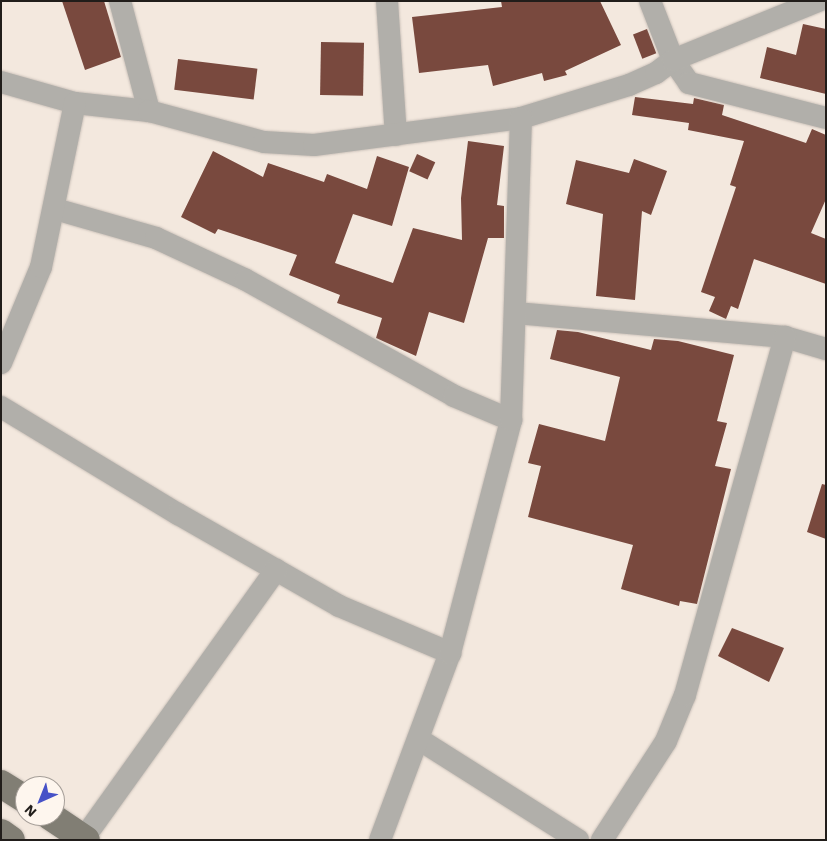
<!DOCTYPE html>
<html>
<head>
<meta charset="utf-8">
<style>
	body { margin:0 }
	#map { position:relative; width:827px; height:841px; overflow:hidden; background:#f3e8de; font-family:"Work Sans",sans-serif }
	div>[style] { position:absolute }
	.building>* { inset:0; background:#79493e; transform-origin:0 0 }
	.roads { filter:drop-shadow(0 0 1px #cdc3bb) drop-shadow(0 0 1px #cdc3bb) }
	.minor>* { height:22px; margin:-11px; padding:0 11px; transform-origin:11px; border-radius:11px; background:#b1afaa }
	.major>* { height:28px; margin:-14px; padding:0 14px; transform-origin:14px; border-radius:14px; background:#817e74 }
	span { translate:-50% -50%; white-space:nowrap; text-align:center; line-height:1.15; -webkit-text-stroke:5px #fef6ee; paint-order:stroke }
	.frame { position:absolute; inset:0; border:2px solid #211d1a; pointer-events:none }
	.north { position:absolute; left:15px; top:776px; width:50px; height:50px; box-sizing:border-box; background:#fef6ee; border:1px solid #a69f99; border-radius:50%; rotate:224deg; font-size:14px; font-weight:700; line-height:20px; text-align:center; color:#211d1a }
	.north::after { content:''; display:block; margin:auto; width:18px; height:22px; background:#4752c7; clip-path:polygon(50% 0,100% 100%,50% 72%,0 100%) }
</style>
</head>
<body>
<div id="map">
	<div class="building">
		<div style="clip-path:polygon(62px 1px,104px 1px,121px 57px,85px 70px)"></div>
		<div style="clip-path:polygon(501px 1px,600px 1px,621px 45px,565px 71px,567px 75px,544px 81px,542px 73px,493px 86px,488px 65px,419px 73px,412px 17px,502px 7px)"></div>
		<div style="clip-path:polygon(803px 24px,826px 29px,826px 94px,760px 78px,767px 47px,796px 55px)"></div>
		<div style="left:647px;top:29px;width:26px;height:15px;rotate:69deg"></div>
		<div style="left:321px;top:42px;width:43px;height:53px;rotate:1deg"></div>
		<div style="left:178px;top:59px;width:80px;height:31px;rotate:7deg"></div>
		<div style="clip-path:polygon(635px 97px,693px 104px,694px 98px,724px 105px,722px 115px,806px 143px,812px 129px,826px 135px,826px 199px,811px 233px,826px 239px,826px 284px,754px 259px,738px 309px,731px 306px,726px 319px,709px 311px,715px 297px,701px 292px,736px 187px,730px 185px,744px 141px,688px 130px,689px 123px,632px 115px)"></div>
		<div style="clip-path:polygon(468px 141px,504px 146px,497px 205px,504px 206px,504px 238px,488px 238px,464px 323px,429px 312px,416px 356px,376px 338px,382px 318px,337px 303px,340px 295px,289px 275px,297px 255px,218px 229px,215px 234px,181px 217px,213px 151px,263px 177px,268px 163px,324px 182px,327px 174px,367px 189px,377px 156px,409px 167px,392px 226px,353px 214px,335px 263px,393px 283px,413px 228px,462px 240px,461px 198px)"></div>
		<div style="left:417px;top:154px;width:20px;height:19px;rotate:24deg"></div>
		<div style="clip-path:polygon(634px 159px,667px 171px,651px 215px,642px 211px,635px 300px,596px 296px,603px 214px,566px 204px,576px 160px,629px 173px)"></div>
		<div style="clip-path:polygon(557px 330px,578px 332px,651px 350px,654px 339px,678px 341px,734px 355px,717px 421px,727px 423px,715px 466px,731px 469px,697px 604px,680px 601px,679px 606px,621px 589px,633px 545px,528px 517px,541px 466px,528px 463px,539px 424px,605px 441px,620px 377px,550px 359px)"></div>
		<div style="clip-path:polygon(822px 484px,826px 485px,826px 539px,807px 532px)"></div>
		<div style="clip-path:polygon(732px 628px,784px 648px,769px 682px,718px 656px)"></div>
	</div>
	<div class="roads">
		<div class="minor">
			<div style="left:120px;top:1px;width:114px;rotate:75.2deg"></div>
			<div style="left:387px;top:1px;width:134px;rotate:86.2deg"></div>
			<div style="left:650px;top:1px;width:63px;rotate:68.7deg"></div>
			<div style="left:673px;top:60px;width:28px;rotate:55deg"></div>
			<div style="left:689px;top:83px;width:141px;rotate:14.3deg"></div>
			<div style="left:1px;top:82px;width:77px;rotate:15.8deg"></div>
			<div style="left:75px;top:103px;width:74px;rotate:6.2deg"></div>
			<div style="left:149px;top:111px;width:119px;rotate:15.1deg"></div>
			<div style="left:264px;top:142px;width:50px;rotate:3.4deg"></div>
			<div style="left:314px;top:145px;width:209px;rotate:-7.4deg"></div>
			<div style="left:521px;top:118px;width:113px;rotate:-17deg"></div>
			<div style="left:629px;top:85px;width:30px;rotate:-24deg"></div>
			<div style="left:656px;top:73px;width:21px;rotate:-37deg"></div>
			<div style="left:673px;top:60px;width:157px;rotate:-22.1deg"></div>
			<div style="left:55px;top:209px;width:105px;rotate:16deg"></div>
			<div style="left:156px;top:238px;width:99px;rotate:25deg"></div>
			<div style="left:246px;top:280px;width:238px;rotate:29.1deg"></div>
			<div style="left:454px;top:396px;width:62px;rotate:22.8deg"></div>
			<div style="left:516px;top:313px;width:270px;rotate:5.1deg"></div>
			<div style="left:785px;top:337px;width:43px;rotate:16.3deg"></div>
			<div style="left:1px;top:363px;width:104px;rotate:-67.4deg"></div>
			<div style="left:41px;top:267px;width:167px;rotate:-78.3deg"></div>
			<div style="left:1px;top:407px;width:207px;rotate:31.2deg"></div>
			<div style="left:178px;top:514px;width:185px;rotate:29.7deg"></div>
			<div style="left:339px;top:606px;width:121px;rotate:22.9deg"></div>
			<div style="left:420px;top:740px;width:187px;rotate:32.3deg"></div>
			<div style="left:84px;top:838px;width:330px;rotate:-54.4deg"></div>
			<div style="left:380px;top:840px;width:200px;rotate:-69.5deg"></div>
			<div style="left:450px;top:653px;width:241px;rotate:-75.3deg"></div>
			<div style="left:511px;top:420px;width:302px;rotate:-88.1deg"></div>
			<div style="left:602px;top:840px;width:118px;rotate:-57.1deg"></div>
			<div style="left:666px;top:741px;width:50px;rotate:-67.6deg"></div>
			<div style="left:685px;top:695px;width:372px;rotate:-74.4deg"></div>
		</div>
		<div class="major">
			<div style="left:1px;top:784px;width:28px;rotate:32deg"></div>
			<div style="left:50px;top:816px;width:43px;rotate:33.7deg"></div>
			<div style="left:1px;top:833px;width:12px;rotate:35deg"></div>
		</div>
	</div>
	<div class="frame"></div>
	<div class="north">N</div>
</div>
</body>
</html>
